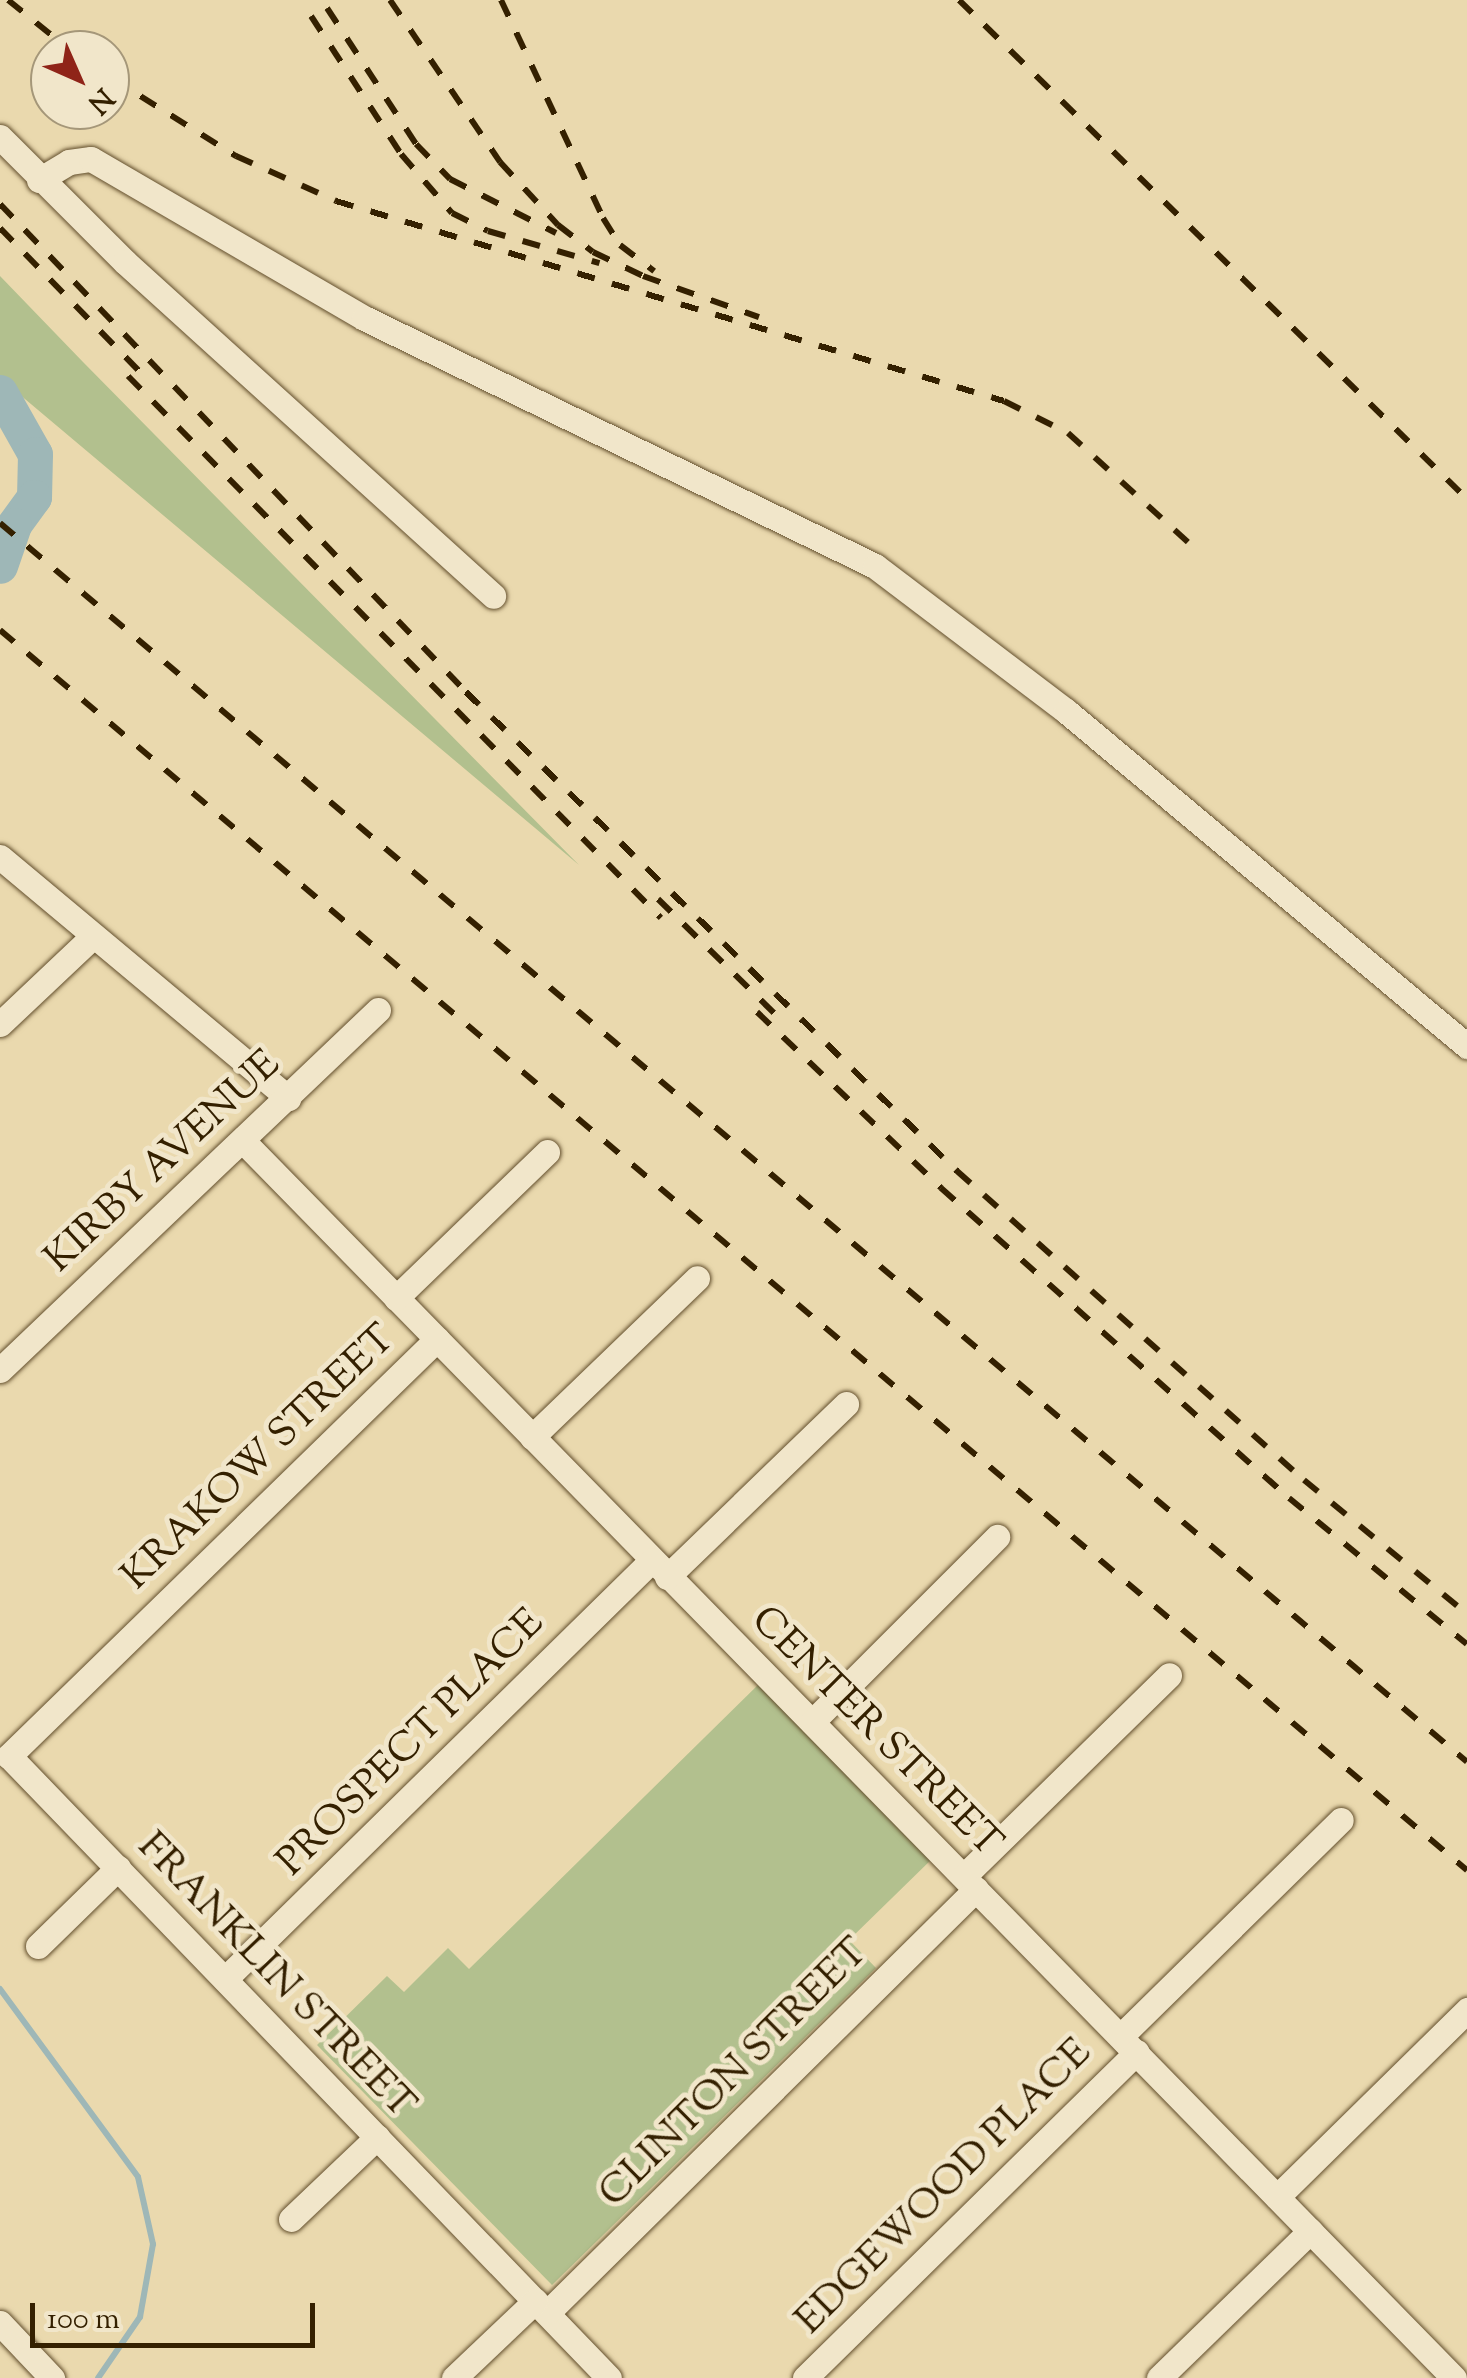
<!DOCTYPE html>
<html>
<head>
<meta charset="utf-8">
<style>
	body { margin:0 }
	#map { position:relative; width:1467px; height:2378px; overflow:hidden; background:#ead9ae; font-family:"Sorts Mill Goudy",serif }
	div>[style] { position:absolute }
	.green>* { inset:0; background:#b2c08e }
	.stream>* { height:6px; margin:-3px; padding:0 3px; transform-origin:3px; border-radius:3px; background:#9eb7b7 }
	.river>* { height:35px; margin:-17.5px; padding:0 17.5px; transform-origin:17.5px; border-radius:17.5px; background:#9eb7b7 }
	.roads { filter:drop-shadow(0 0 2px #624e2c) drop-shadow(0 0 2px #624e2c) }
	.minor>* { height:25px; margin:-12.5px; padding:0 12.5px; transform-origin:12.5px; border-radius:12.5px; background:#f1e6ca }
	.rail>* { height:6px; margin-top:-3px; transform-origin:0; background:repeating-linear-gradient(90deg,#342000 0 18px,transparent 0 36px) }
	span { translate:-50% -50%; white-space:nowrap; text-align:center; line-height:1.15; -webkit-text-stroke:10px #f1e6ca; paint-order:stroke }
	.street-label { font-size:40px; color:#342000 }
	.north { position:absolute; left:30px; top:30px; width:100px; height:100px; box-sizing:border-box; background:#f1e6ca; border:2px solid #a59779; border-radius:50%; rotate:135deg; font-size:28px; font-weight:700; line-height:40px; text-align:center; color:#342000 }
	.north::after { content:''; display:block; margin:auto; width:35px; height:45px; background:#8f2418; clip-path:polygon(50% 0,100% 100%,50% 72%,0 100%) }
	.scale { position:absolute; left:30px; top:2303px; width:285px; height:45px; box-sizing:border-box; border:5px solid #342000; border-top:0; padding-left:12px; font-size:30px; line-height:35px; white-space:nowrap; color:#342000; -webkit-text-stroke:8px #f1e6ca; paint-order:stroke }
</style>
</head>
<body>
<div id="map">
	<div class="green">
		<div style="clip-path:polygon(0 276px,83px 362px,579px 865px,0 378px)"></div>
		<div style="clip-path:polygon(763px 1680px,935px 1856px,849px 1940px,876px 1968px,552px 2285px,317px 2045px,387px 1976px,404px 1992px,448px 1948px,469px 1969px)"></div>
	</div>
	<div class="stream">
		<div style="left:0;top:1989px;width:233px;rotate:53.7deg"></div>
		<div style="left:138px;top:2177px;width:69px;rotate:77.4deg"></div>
		<div style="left:153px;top:2244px;width:74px;rotate:100.1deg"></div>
		<div style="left:140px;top:2317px;width:74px;rotate:124.5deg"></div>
	</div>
	<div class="river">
		<div style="left:0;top:392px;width:71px;rotate:60.6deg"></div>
		<div style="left:35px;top:454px;width:43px;rotate:91.3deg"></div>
		<div style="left:34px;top:497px;width:34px;rotate:126deg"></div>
		<div style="left:14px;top:525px;width:43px;rotate:108.9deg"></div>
	</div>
	<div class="roads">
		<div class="minor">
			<div style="left:0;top:137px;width:177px;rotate:45deg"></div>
			<div style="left:125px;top:262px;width:497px;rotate:42.2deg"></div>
			<div style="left:39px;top:180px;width:35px;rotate:-31deg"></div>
			<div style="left:69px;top:162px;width:22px;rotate:-8deg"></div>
			<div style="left:91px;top:159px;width:316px;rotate:30.2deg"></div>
			<div style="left:364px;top:318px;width:568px;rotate:25.89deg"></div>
			<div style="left:875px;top:566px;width:240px;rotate:37.2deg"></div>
			<div style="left:1066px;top:711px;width:523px;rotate:39.88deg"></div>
			<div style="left:0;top:857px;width:376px;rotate:39.9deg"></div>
			<div style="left:0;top:1024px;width:128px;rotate:-43.4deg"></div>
			<div style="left:243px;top:1141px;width:1731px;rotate:45.61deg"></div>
			<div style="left:396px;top:1298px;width:210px;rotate:-44deg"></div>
			<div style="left:437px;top:1339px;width:598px;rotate:135.75deg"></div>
			<div style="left:9px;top:1756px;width:864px;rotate:46.03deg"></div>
			<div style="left:0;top:1370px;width:522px;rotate:-43.6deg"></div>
			<div style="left:532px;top:1437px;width:229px;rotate:-43.9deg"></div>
			<div style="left:667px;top:1577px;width:249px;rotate:-44deg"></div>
			<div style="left:812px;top:1722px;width:262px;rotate:-45deg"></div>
			<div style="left:964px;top:1876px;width:287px;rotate:-44.4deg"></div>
			<div style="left:38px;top:1946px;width:112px;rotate:-44.3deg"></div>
			<div style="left:225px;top:1979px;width:598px;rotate:-44.46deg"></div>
			<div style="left:1121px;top:2036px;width:308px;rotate:-44.5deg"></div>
			<div style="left:1277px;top:2197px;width:267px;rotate:-44.5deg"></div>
			<div style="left:291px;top:2219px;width:119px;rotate:-43.6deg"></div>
			<div style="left:547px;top:2313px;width:603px;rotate:-44.66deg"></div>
			<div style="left:0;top:2323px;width:76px;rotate:46.6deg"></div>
			<div style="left:454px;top:2378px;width:112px;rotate:-43.5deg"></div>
			<div style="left:805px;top:2378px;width:465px;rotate:-44.5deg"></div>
			<div style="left:1159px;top:2378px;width:211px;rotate:-44.2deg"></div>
		</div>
	</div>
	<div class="rail">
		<div style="left:8px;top:0;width:80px;rotate:38.9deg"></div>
		<div style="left:390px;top:0;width:196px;rotate:55.8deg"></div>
		<div style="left:500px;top:162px;width:86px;rotate:47.4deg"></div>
		<div style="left:558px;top:225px;width:44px;rotate:37.6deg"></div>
		<div style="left:593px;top:252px;width:55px;rotate:25.6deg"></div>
		<div style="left:643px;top:276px;width:123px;rotate:19.5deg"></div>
		<div style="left:501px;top:0;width:241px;rotate:64.9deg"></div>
		<div style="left:603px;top:218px;width:32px;rotate:58deg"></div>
		<div style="left:620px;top:245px;width:43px;rotate:37.4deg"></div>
		<div style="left:959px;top:0;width:712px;rotate:44.49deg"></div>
		<div style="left:327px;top:8px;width:163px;rotate:56.8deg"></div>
		<div style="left:416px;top:144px;width:49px;rotate:45.8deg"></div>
		<div style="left:450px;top:179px;width:119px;rotate:27deg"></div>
		<div style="left:311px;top:16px;width:165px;rotate:56.9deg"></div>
		<div style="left:401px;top:154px;width:78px;rotate:49.2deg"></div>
		<div style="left:452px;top:213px;width:40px;rotate:26.6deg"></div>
		<div style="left:488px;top:231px;width:116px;rotate:16.1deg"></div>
		<div style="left:110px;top:77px;width:149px;rotate:32.1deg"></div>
		<div style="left:236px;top:156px;width:110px;rotate:24.2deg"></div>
		<div style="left:336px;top:201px;width:697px;rotate:16.67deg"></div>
		<div style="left:1004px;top:401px;width:72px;rotate:26.6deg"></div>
		<div style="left:1068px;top:433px;width:180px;rotate:42.3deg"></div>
		<div style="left:0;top:204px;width:675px;rotate:46.32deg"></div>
		<div style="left:466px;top:692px;width:686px;rotate:44.29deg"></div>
		<div style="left:957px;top:1171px;width:465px;rotate:41.7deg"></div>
		<div style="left:1304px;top:1480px;width:211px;rotate:39.4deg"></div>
		<div style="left:0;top:228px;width:215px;rotate:45.8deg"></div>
		<div style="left:128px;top:376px;width:760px;rotate:45.48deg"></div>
		<div style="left:0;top:523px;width:1920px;rotate:40.18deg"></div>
		<div style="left:0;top:630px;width:1921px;rotate:40.21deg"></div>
		<div style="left:658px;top:899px;width:165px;rotate:44.5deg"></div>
		<div style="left:757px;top:1012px;width:255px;rotate:43.7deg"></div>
		<div style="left:941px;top:1188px;width:466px;rotate:41.7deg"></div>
		<div style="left:1289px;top:1498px;width:230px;rotate:39.4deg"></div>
	</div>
	<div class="street-label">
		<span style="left:164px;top:1163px;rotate:-43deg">KIRBY AVENUE</span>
		<span style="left:260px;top:1459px;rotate:-44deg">KRAKOW STREET</span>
		<span style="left:875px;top:1733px;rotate:45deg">CENTER STREET</span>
		<span style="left:412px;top:1744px;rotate:-45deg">PROSPECT PLACE</span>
		<span style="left:275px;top:1977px;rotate:46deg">FRANKLIN STREET</span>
		<span style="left:735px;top:2074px;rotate:-45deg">CLINTON STREET</span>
		<span style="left:945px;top:2188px;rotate:-45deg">EDGEWOOD PLACE</span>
	</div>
	<div class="north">N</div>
	<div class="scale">100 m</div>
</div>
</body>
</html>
